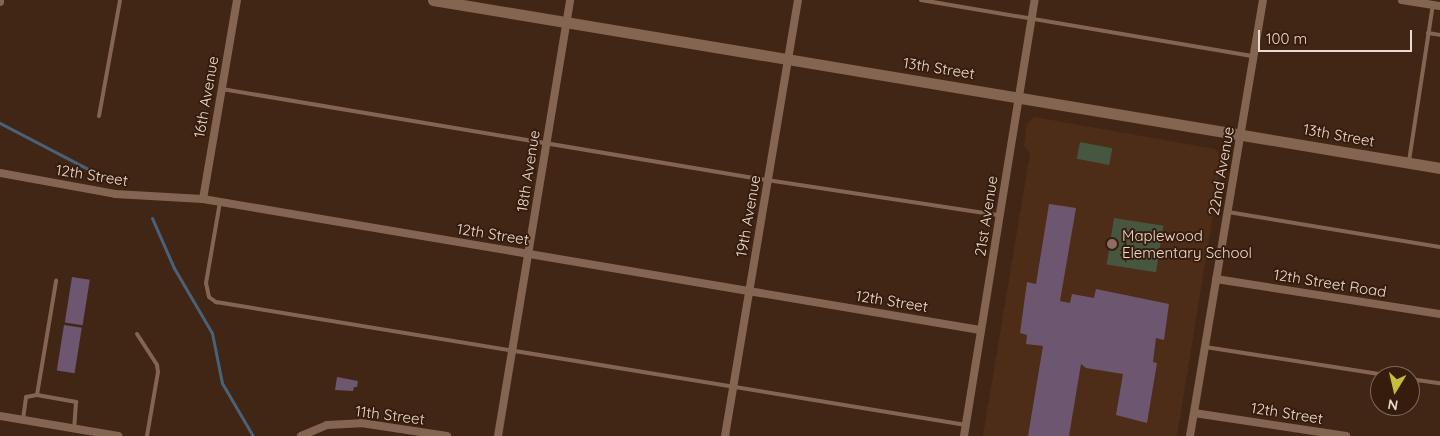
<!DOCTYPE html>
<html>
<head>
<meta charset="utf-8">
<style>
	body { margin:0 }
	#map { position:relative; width:1440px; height:436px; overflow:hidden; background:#412615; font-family:Quicksand,sans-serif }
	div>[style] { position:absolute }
	.built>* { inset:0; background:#4e2d18 }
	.green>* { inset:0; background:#46563f; transform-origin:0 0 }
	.stream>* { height:3px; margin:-1.5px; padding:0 1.5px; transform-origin:1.5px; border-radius:1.5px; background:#49627b }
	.building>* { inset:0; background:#6d5670; transform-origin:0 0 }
	.lane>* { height:4px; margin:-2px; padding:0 2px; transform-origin:2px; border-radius:2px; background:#836552 }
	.street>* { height:8px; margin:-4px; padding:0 4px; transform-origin:4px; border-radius:4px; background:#836552 }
	.secondary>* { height:11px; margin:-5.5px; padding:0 5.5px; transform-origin:5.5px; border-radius:5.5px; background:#836552 }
	.dots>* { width:14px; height:14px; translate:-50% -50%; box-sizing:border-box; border:2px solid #361c0c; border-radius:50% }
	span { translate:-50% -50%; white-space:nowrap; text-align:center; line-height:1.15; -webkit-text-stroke:4px #361c0c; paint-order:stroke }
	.street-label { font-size:15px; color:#ebdacf }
	.poi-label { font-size:15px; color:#ebdacf }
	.left { translate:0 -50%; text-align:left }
	.north { position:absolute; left:1370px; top:366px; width:50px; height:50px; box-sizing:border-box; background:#361c0c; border:1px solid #7e685a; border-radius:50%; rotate:189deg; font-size:14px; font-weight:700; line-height:20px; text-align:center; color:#ebdacf }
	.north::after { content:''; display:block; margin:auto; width:18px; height:22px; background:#c4bd3e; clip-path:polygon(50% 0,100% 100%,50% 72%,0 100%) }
	.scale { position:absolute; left:1258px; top:30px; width:154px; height:22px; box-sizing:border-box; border:2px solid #ebdacf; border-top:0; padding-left:6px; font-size:15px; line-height:18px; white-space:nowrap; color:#ebdacf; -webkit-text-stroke:4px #361c0c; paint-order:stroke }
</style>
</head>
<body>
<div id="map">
	<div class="built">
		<div style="clip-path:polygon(1034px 117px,1215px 149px,1222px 159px,1177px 436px,983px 436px,1030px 154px,1024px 146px,1027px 124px)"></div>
	</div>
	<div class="green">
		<div style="left:1080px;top:142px;width:33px;height:17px;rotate:11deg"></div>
		<div style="left:1114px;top:218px;width:50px;height:47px;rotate:9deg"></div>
	</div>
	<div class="stream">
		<div style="left:0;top:123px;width:125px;rotate:27.6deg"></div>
		<div style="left:152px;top:218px;width:55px;rotate:66.3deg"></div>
		<div style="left:174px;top:268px;width:75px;rotate:59.7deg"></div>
		<div style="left:212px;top:333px;width:51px;rotate:78.7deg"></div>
		<div style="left:222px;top:383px;width:61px;rotate:59.7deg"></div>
	</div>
	<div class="building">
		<div style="clip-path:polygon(1049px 204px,1076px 208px,1060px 301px,1070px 303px,1072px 294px,1094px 298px,1096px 289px,1169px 304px,1164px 340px,1156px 338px,1153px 362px,1157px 363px,1147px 423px,1116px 415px,1123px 374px,1086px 368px,1081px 364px,1069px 436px,1028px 436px,1043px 346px,1026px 344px,1027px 335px,1020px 333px,1027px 282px,1036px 284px)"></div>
		<div style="left:72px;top:277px;width:18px;height:46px;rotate:9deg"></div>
		<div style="left:64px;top:325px;width:18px;height:46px;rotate:9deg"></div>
		<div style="clip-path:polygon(337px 377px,358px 381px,357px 387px,354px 387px,353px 391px,335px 390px)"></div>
	</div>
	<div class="lane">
		<div style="left:921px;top:0;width:337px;rotate:9.6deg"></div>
		<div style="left:1428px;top:33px;width:12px;rotate:9deg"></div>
		<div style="left:222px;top:89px;width:545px;rotate:9.5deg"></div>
		<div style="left:760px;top:179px;width:242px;rotate:8.6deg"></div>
		<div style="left:99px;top:116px;width:118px;rotate:-79.7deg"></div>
		<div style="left:1409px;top:161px;width:158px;rotate:-81.3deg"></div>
		<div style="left:220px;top:202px;width:82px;rotate:99.8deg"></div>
		<div style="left:206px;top:283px;width:14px;rotate:78deg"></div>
		<div style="left:209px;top:297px;width:9px;rotate:36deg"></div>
		<div style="left:216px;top:302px;width:760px;rotate:9.31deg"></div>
		<div style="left:1228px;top:212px;width:215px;rotate:9.4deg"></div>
		<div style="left:137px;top:334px;width:37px;rotate:57deg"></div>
		<div style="left:157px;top:365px;width:7px;rotate:82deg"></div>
		<div style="left:158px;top:372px;width:65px;rotate:99.8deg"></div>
		<div style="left:1205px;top:347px;width:189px;rotate:8.8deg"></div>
		<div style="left:1410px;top:379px;width:30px;rotate:8deg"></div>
		<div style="left:37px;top:395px;width:116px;rotate:-80.5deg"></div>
		<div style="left:23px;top:419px;width:22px;rotate:-82deg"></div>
		<div style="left:26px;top:397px;width:11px;rotate:-10deg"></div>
		<div style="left:37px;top:395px;width:40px;rotate:10deg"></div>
		<div style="left:76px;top:402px;width:26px;rotate:94deg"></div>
	</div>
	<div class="street">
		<div style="left:1402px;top:0;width:38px;rotate:9deg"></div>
		<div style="left:0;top:2px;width:2px;rotate:-90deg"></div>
		<div style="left:0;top:173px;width:117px;rotate:10.3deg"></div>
		<div style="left:115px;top:194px;width:88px;rotate:3.3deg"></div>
		<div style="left:203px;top:199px;width:788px;rotate:9.57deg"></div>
		<div style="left:203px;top:199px;width:202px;rotate:-80.3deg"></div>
		<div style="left:1216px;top:279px;width:227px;rotate:8.9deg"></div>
		<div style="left:1194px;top:413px;width:154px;rotate:8.6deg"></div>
		<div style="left:0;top:416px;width:120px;rotate:9.6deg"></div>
		<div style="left:301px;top:436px;width:28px;rotate:-23deg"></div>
		<div style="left:327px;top:425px;width:34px;rotate:-3deg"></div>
		<div style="left:361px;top:423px;width:87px;rotate:8.6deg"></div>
		<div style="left:498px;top:436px;width:442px;rotate:-80.6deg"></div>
		<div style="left:725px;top:436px;width:442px;rotate:-80.5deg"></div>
		<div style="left:964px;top:436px;width:442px;rotate:-80.8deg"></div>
		<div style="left:1190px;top:436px;width:442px;rotate:-80.5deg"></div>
	</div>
	<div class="secondary">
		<div style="left:433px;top:0;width:1021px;rotate:9.47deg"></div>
	</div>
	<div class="dots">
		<div style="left:1112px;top:244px;background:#8d6e63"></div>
	</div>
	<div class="street-label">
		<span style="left:939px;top:68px;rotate:9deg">13th Street</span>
		<span style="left:206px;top:97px;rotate:-80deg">16th Avenue</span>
		<span style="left:1339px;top:135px;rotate:10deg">13th Street</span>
		<span style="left:528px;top:171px;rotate:-81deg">18th Avenue</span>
		<span style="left:1221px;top:171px;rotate:-80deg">22nd Avenue</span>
		<span style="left:92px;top:175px;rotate:9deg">12th Street</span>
		<span style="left:748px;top:216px;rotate:-80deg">19th Avenue</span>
		<span style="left:986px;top:216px;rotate:-81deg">21st Avenue</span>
		<span style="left:493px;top:234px;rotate:9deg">12th Street</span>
		<span style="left:1330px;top:283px;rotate:9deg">12th Street Road</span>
		<span style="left:892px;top:301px;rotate:9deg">12th Street</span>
		<span style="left:1287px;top:413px;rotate:9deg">12th Street</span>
		<span style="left:390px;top:415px;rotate:7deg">11th Street</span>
	</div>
	<div class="poi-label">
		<span class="left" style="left:1122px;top:244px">Maplewood<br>Elementary School</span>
	</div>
	<div class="north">N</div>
	<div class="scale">100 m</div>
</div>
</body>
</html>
